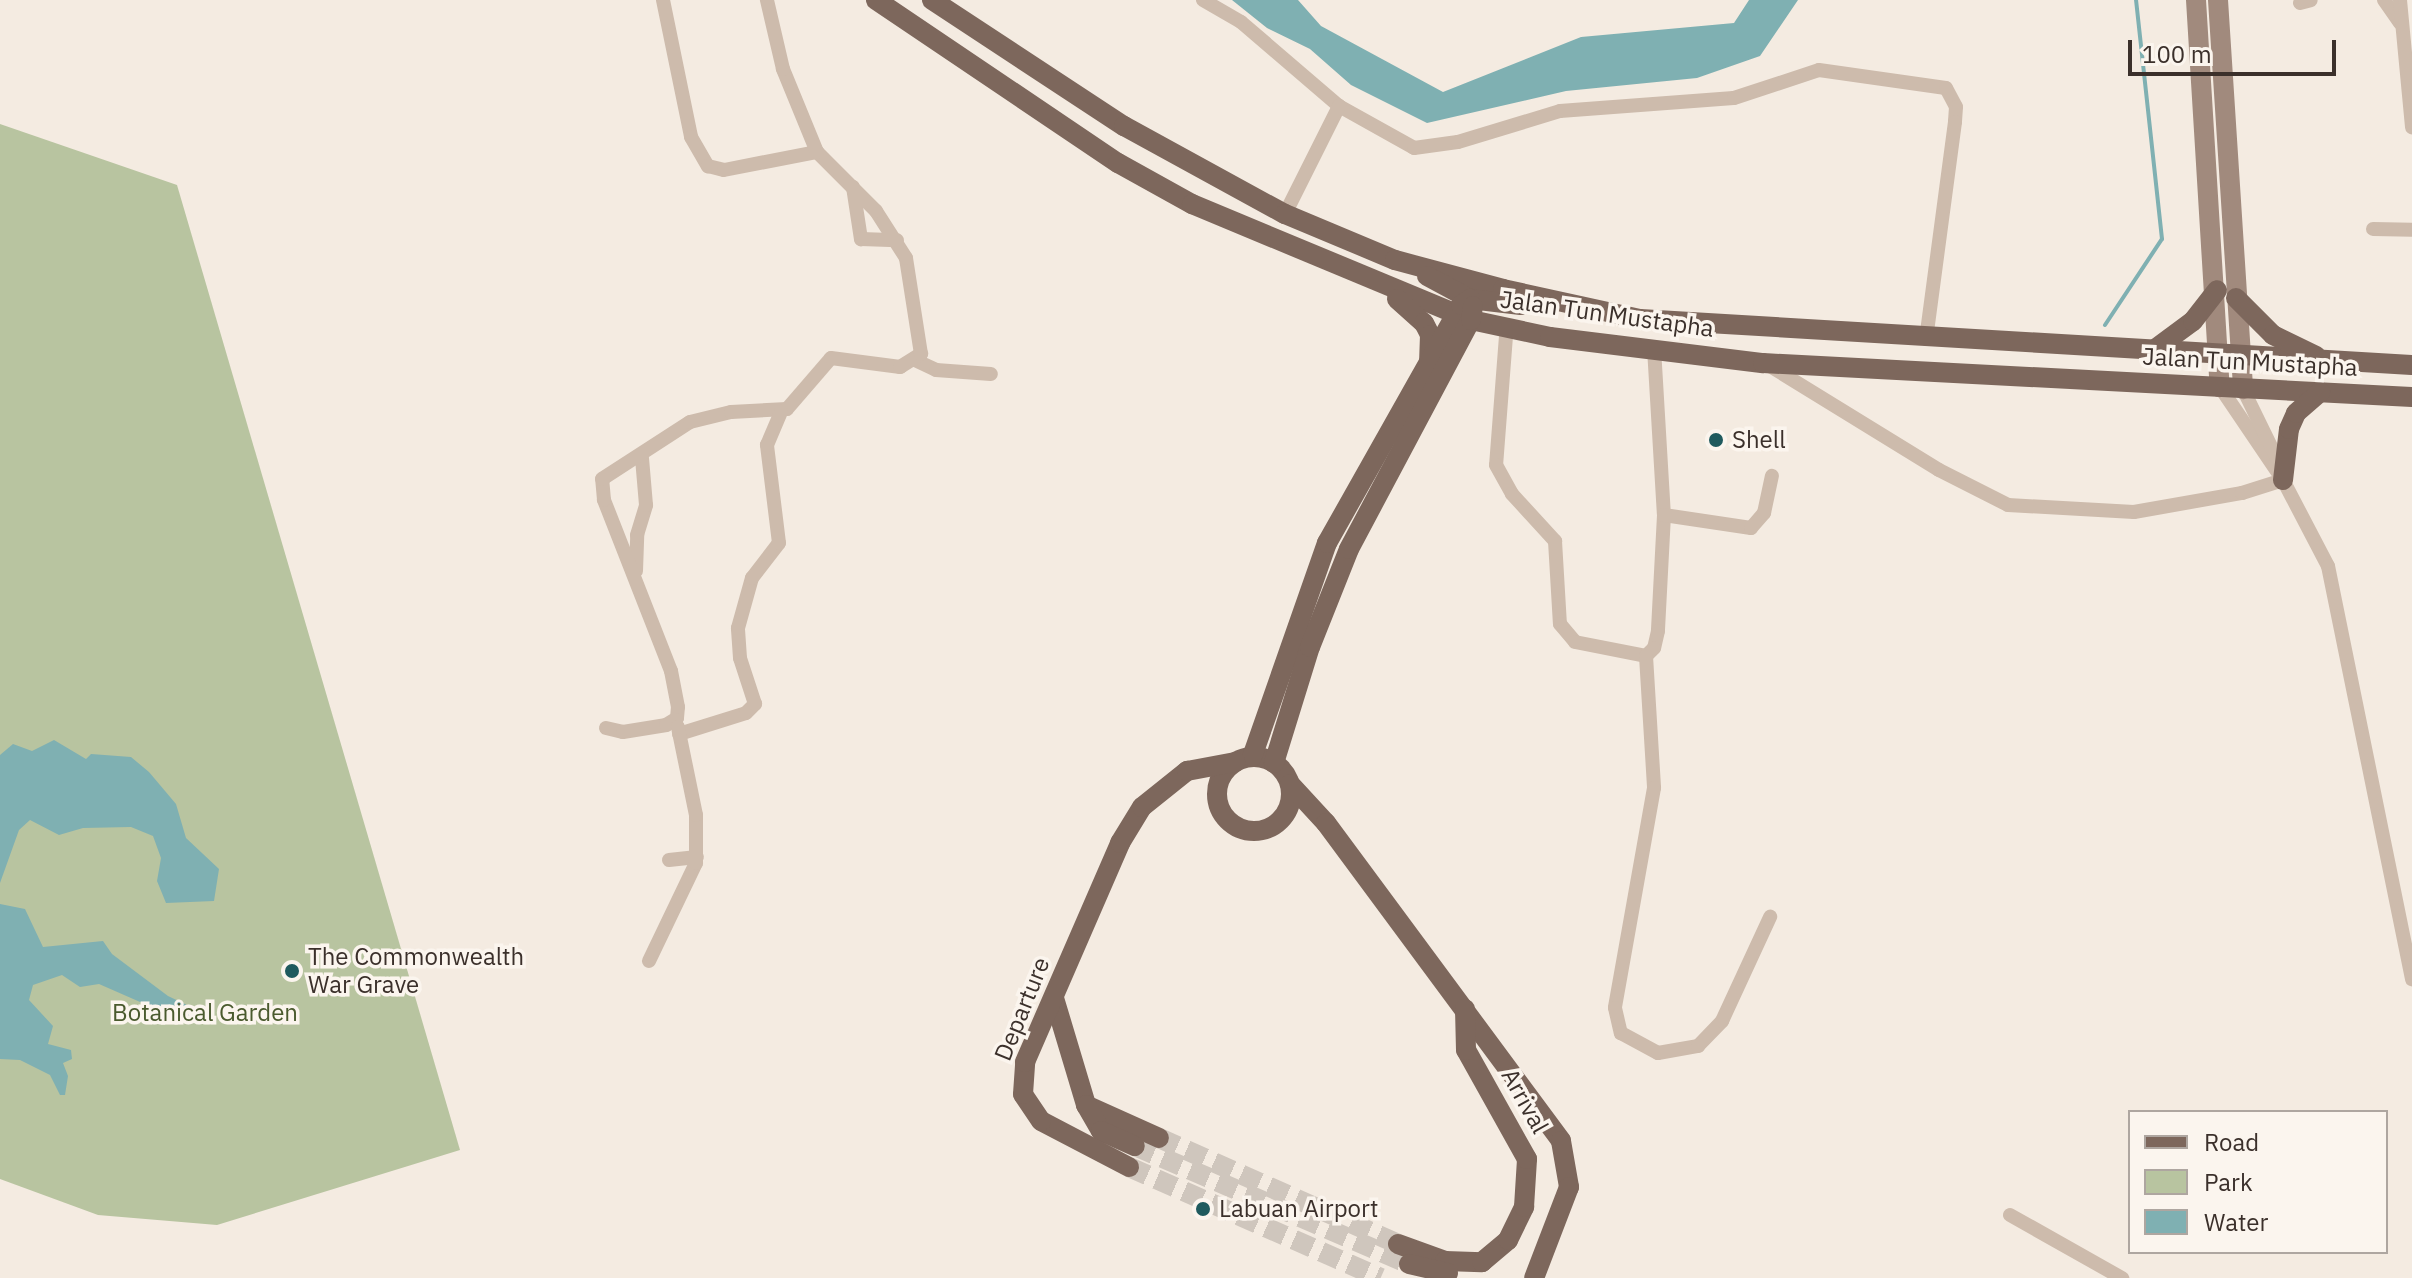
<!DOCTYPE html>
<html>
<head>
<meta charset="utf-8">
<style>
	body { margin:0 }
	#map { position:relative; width:2412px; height:1278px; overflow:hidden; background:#f4ebe1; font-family:"IBM Plex Sans",sans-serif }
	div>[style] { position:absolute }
	.green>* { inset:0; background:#b8c4a0 }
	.water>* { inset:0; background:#7fb0b2 }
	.stream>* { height:4px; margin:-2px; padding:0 2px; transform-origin:2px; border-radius:2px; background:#7fb0b2 }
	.primary-tunnel>* { height:20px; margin-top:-10px; transform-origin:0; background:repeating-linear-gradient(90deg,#cfc6bd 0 20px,transparent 0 30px) }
	.street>* { height:14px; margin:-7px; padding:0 7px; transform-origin:7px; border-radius:7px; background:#cdbbac }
	.secondary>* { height:20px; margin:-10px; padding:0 10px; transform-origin:10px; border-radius:10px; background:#a18a7d }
	.primary>* { height:20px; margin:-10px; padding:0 10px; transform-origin:10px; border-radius:10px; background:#7d675c }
	.primary>.ring { margin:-10px; padding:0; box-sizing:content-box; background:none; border:20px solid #7d675c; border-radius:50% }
	.dots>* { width:22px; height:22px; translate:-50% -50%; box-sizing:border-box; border:4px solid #fbf5ee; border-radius:50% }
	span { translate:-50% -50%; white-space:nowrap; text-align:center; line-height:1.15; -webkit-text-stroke:7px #fbf5ee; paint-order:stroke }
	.street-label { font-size:24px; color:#3b302b }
	.poi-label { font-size:24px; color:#3b302b }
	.left { translate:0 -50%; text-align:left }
	.park-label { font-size:24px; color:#4a5a2e }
	.legend { position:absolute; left:2128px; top:1110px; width:260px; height:144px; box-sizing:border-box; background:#fbf5ee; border:2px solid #aea6a0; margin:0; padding:10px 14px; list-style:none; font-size:24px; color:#3b302b }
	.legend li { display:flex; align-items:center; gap:16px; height:40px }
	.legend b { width:40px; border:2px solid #aea6a0 }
	.scale { position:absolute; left:2128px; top:40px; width:208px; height:36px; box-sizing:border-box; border:4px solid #3b302b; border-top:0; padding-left:10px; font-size:24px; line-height:28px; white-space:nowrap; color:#3b302b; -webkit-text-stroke:6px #fbf5ee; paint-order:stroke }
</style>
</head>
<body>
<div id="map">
	<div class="green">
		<div style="clip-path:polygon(0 124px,177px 185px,460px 1150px,217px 1225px,98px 1215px,0 1179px)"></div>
	</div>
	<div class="water">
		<div style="clip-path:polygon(1232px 0,1298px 0,1321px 26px,1443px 92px,1581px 37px,1734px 23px,1749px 0,1798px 0,1760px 56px,1697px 78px,1566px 91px,1427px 123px,1351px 85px,1310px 49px,1267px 28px)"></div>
		<div style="clip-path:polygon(54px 740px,86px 759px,91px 754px,131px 757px,149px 772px,176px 804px,186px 838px,219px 869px,214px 901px,166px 903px,157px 881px,161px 858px,153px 836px,131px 827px,83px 828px,59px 835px,30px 820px,19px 830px,0 883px,0 755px,13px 744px,32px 751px)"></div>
		<div style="clip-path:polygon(0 904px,25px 909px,43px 947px,103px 941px,112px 954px,168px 996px,193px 1008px,193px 1018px,188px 1023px,99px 984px,80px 987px,62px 975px,33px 985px,29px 1000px,53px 1026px,48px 1044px,71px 1050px,72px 1059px,63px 1063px,68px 1076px,65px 1095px,60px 1095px,50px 1075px,20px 1060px,0 1059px)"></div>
	</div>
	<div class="stream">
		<div style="left:2105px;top:325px;width:103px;rotate:-56.5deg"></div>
		<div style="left:2162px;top:239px;width:240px;rotate:-96.2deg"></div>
	</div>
	<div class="primary-tunnel">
		<div style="left:1159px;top:1138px;width:261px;rotate:23.9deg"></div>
		<div style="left:1135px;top:1146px;width:298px;rotate:23.3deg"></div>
		<div style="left:1129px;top:1167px;width:275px;rotate:23.8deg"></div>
	</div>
	<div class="street">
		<div style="left:663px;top:0;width:140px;rotate:78.4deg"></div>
		<div style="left:691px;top:137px;width:34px;rotate:60deg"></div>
		<div style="left:708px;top:166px;width:16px;rotate:14deg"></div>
		<div style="left:724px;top:170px;width:95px;rotate:-11deg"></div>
		<div style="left:1203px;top:0;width:44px;rotate:30.1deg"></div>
		<div style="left:1241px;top:22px;width:129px;rotate:40.6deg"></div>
		<div style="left:1339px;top:106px;width:86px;rotate:29.2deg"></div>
		<div style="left:1414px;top:148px;width:44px;rotate:-7.8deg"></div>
		<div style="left:1458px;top:142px;width:107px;rotate:-16.9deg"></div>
		<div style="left:1560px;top:111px;width:174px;rotate:-4.3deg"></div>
		<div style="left:1734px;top:98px;width:89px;rotate:-18.2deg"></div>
		<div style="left:1819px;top:70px;width:128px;rotate:8.1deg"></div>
		<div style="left:1946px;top:88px;width:21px;rotate:62deg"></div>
		<div style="left:1956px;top:107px;width:15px;rotate:94deg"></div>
		<div style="left:1955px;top:122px;width:219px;rotate:97.6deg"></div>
		<div style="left:2384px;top:0;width:28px;rotate:55deg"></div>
		<div style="left:2400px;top:0;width:128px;rotate:84.6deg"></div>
		<div style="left:2300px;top:3px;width:11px;rotate:-15deg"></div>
		<div style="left:853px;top:187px;width:53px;rotate:81.3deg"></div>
		<div style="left:861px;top:239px;width:36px;rotate:2deg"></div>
		<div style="left:1285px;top:214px;width:121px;rotate:-63.4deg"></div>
		<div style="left:2373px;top:229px;width:39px;rotate:1deg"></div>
		<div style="left:1506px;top:336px;width:129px;rotate:94.4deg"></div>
		<div style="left:1496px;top:465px;width:33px;rotate:61deg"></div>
		<div style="left:1512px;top:494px;width:64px;rotate:47.5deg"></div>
		<div style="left:1555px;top:541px;width:83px;rotate:86.6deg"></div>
		<div style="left:1560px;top:624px;width:23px;rotate:50deg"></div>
		<div style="left:1575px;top:642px;width:72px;rotate:11.2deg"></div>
		<div style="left:1654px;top:348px;width:167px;rotate:86.6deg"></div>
		<div style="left:1664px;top:515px;width:116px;rotate:93deg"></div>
		<div style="left:1658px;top:631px;width:17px;rotate:103deg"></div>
		<div style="left:1654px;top:648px;width:11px;rotate:135deg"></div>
		<div style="left:1646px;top:656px;width:132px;rotate:86.5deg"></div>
		<div style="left:1654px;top:788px;width:223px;rotate:100.1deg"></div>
		<div style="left:1615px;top:1008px;width:26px;rotate:77deg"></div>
		<div style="left:1621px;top:1033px;width:42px;rotate:28.4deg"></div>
		<div style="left:1658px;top:1053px;width:41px;rotate:-9.9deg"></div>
		<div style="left:1698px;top:1046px;width:35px;rotate:-46deg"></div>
		<div style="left:1722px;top:1021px;width:115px;rotate:-65.2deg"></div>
		<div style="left:917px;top:361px;width:21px;rotate:25deg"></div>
		<div style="left:936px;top:370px;width:55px;rotate:4.2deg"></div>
		<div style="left:1770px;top:366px;width:198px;rotate:31.6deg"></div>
		<div style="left:1939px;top:470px;width:77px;rotate:26.9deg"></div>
		<div style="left:2008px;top:505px;width:126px;rotate:3.2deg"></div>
		<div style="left:2134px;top:512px;width:110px;rotate:-10deg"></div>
		<div style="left:2242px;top:493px;width:43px;rotate:-17.6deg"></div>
		<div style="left:2220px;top:387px;width:112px;rotate:55.9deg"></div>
		<div style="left:2283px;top:480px;width:97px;rotate:62.4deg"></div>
		<div style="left:2328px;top:566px;width:422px;rotate:78.5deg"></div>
		<div style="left:2243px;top:389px;width:87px;rotate:64deg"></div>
		<div style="left:1664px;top:515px;width:88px;rotate:8.5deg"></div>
		<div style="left:1751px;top:528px;width:20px;rotate:-49deg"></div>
		<div style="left:1764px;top:513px;width:38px;rotate:-78deg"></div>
		<div style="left:636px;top:571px;width:36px;rotate:-88deg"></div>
		<div style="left:637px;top:535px;width:31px;rotate:-73deg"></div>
		<div style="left:646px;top:505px;width:47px;rotate:-94.9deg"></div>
		<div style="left:606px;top:728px;width:17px;rotate:13deg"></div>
		<div style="left:623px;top:732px;width:44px;rotate:-9.2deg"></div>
		<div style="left:666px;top:725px;width:13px;rotate:-32deg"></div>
		<div style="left:677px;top:718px;width:11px;rotate:-85deg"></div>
		<div style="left:678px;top:707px;width:37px;rotate:-101deg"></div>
		<div style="left:671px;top:671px;width:184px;rotate:-111.4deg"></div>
		<div style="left:604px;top:500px;width:21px;rotate:-95deg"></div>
		<div style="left:602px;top:479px;width:105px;rotate:-32.9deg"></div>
		<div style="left:690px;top:422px;width:42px;rotate:-13.7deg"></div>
		<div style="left:731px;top:412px;width:56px;rotate:-3.1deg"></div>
		<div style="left:787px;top:409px;width:67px;rotate:-49.2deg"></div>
		<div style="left:831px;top:358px;width:70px;rotate:7.4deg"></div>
		<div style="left:900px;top:367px;width:25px;rotate:-32deg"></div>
		<div style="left:921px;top:354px;width:97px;rotate:-98.9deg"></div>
		<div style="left:906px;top:258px;width:56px;rotate:-122.6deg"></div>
		<div style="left:876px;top:211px;width:83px;rotate:-135deg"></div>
		<div style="left:817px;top:152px;width:90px;rotate:-112.3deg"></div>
		<div style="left:783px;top:69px;width:71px;rotate:-103.1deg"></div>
		<div style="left:679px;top:734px;width:70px;rotate:-17.4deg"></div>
		<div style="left:746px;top:713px;width:13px;rotate:-45deg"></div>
		<div style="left:755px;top:704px;width:48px;rotate:-108.1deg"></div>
		<div style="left:740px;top:658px;width:30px;rotate:-94deg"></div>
		<div style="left:738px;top:628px;width:52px;rotate:-74.4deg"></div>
		<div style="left:752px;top:578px;width:44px;rotate:-52.4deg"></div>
		<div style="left:779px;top:543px;width:99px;rotate:-97deg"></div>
		<div style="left:767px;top:445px;width:36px;rotate:-67deg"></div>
		<div style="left:669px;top:860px;width:28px;rotate:-6deg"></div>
		<div style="left:649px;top:961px;width:109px;rotate:-64.4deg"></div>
		<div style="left:696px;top:863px;width:48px;rotate:-90deg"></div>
		<div style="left:696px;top:815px;width:90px;rotate:-101.6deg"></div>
		<div style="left:2010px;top:1215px;width:129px;rotate:29.4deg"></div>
	</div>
	<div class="secondary">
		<div style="left:2196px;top:0;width:388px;rotate:86.5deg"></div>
		<div style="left:2218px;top:0;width:390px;rotate:86.3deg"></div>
	</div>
	<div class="primary">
		<div style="left:876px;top:0;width:292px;rotate:34deg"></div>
		<div style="left:1118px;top:163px;width:85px;rotate:29deg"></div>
		<div style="left:1192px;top:204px;width:302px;rotate:22.6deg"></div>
		<div style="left:1471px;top:320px;width:81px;rotate:12.1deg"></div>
		<div style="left:1550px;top:337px;width:215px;rotate:7deg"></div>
		<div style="left:1763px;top:363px;width:650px;rotate:3deg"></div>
		<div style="left:932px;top:0;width:230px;rotate:33.3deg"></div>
		<div style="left:1124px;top:126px;width:183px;rotate:28.7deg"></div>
		<div style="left:1285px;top:214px;width:119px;rotate:22.7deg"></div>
		<div style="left:1395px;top:260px;width:112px;rotate:15deg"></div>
		<div style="left:1503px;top:289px;width:140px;rotate:12.4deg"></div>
		<div style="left:1640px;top:319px;width:773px;rotate:3.41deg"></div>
		<div style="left:1427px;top:276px;width:49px;rotate:28.1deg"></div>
		<div style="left:1470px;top:299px;width:51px;rotate:6.7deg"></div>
		<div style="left:2236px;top:298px;width:52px;rotate:45deg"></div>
		<div style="left:2273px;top:335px;width:48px;rotate:26deg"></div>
		<div style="left:1397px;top:299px;width:36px;rotate:42deg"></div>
		<div style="left:1424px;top:323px;width:13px;rotate:63deg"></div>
		<div style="left:1430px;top:335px;width:25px;rotate:92deg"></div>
		<div style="left:2151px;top:352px;width:52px;rotate:-36.4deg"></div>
		<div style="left:2193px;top:321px;width:39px;rotate:-52deg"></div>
		<div style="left:2283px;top:480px;width:51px;rotate:-83.3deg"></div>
		<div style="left:2289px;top:429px;width:17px;rotate:-66deg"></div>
		<div style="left:2296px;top:413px;width:32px;rotate:-41deg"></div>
		<div class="ring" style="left:1217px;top:757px;width:54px;height:54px"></div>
		<div style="left:1252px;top:757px;width:227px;rotate:-70.7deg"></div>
		<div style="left:1327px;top:543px;width:273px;rotate:-60.6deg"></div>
		<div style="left:1461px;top:305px;width:11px;rotate:-34deg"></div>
		<div style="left:1274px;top:763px;width:121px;rotate:-72.8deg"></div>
		<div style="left:1310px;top:647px;width:105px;rotate:-68.3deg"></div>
		<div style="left:1349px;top:549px;width:259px;rotate:-62deg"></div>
		<div style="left:1471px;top:320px;width:14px;rotate:-82deg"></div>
		<div style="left:1290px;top:784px;width:53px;rotate:47.3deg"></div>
		<div style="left:1326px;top:823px;width:395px;rotate:53.5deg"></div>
		<div style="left:1561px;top:1141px;width:47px;rotate:80.1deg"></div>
		<div style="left:1569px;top:1187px;width:97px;rotate:111deg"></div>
		<div style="left:1054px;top:998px;width:112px;rotate:73.3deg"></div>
		<div style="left:1086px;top:1105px;width:80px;rotate:24.3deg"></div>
		<div style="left:1086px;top:1105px;width:30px;rotate:60deg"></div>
		<div style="left:1101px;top:1131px;width:37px;rotate:24deg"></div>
		<div style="left:1129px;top:1167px;width:99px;rotate:-152.4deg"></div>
		<div style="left:1041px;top:1121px;width:32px;rotate:-124deg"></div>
		<div style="left:1023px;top:1094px;width:32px;rotate:-86deg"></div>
		<div style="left:1025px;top:1062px;width:239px;rotate:-66.5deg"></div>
		<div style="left:1120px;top:843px;width:42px;rotate:-58.6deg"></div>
		<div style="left:1142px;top:807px;width:58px;rotate:-38.7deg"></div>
		<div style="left:1187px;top:771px;width:49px;rotate:-10.6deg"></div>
		<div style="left:1398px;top:1244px;width:50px;rotate:19.9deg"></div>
		<div style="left:1445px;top:1261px;width:37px;rotate:2deg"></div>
		<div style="left:1482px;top:1262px;width:34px;rotate:-40deg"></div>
		<div style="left:1508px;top:1240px;width:37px;rotate:-64deg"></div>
		<div style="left:1524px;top:1207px;width:48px;rotate:-86.4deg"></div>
		<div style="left:1527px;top:1159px;width:125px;rotate:-119.2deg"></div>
		<div style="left:1466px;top:1050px;width:41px;rotate:-91.4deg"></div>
		<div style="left:1409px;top:1264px;width:40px;rotate:13deg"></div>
	</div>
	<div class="dots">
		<div style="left:1716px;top:440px;background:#1f5a5e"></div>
		<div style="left:292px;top:971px;background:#1f5a5e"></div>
		<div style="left:1203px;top:1209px;background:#1f5a5e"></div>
	</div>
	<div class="street-label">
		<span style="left:1607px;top:314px;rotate:8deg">Jalan Tun Mustapha</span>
		<span style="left:2250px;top:362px;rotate:3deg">Jalan Tun Mustapha</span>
		<span style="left:1022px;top:1009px;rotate:-68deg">Departure</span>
		<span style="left:1525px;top:1101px;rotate:61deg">Arrival</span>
	</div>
	<div class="poi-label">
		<span class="left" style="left:1732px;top:440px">Shell</span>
		<span class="left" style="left:308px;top:971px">The Commonwealth<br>War Grave</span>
		<span class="left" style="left:1219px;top:1209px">Labuan Airport</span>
	</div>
	<div class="park-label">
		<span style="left:205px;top:1013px">Botanical Garden</span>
	</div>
	<ul class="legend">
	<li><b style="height:10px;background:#7d675c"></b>Road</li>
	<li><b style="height:22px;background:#b8c4a0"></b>Park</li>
	<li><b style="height:22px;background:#7fb0b2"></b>Water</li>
	</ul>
	<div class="scale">100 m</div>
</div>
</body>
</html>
